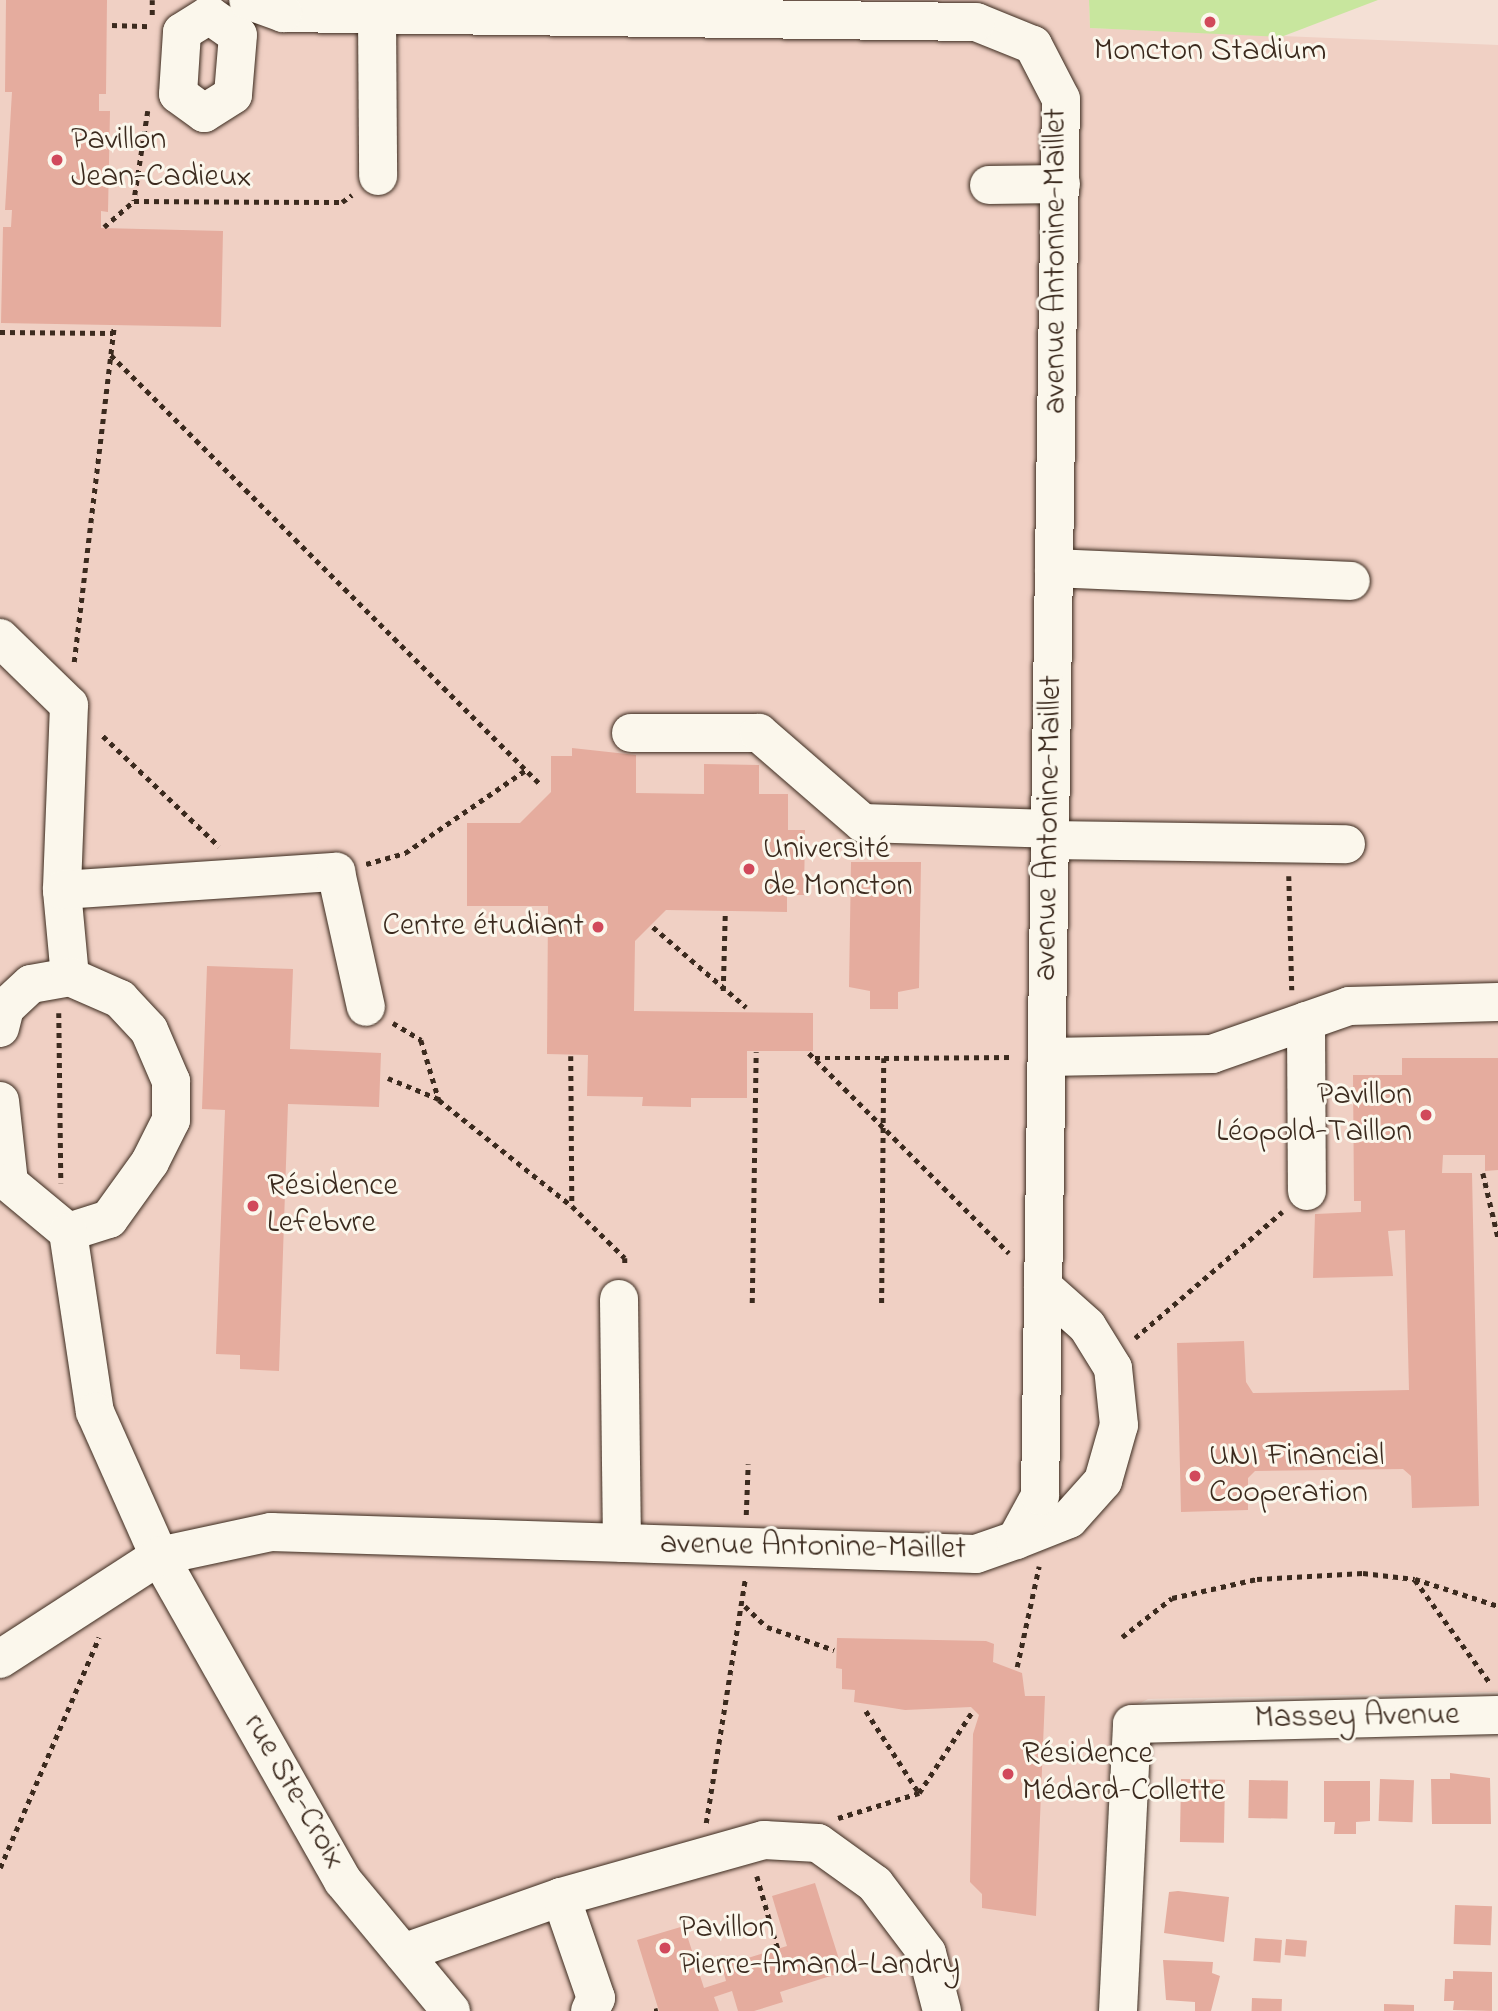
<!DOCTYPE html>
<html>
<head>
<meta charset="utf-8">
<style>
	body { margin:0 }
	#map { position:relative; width:1498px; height:2011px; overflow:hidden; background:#f4e0d5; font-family:"Indie Flower",sans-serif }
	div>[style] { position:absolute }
	.built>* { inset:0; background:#f0d0c4 }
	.green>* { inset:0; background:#c8e69e }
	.building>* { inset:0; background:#e5ac9e; transform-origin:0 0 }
	.path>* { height:4.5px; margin-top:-2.25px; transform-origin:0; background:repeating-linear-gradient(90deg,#3b2a1e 0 5px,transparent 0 10px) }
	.roads { filter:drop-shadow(0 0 2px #3b2a1e) drop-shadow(0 0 2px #3b2a1e) }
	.minor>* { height:38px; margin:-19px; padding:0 19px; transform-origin:19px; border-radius:19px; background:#fbf7ec }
	.dots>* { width:19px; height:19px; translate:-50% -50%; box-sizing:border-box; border:4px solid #fbf7ec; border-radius:50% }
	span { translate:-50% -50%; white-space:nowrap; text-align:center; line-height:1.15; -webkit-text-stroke:6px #fbf7ec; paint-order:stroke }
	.poi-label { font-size:32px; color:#3b2a1e }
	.left { translate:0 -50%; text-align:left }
	.right { translate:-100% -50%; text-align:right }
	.street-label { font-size:32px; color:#3b2a1e }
</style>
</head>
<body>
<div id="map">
	<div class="built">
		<div style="clip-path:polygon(0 0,1089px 0,1090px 28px,1498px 45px,1498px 1692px,1148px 1699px,1112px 1718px,1097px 2011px,0 2011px)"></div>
	</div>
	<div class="green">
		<div style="clip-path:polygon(1089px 0,1378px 0,1281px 37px,1090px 28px)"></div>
	</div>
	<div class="building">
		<div style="clip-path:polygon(6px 0,107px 0,106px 94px,99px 94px,99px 111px,110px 111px,108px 212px,101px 211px,101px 228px,223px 231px,221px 327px,1px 323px,3px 227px,11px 227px,12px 210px,5px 210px,12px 92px,5px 92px)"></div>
		<div style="clip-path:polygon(572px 748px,636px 755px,636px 793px,704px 794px,704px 764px,759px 765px,759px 794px,788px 794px,788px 830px,805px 830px,804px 895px,787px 895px,787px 912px,666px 910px,635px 941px,634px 1011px,813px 1013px,813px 1051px,747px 1051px,747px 1098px,691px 1098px,691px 1107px,642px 1106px,643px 1097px,587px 1096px,588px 1055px,547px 1054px,548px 906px,467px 906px,467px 823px,520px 823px,551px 792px,551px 756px,572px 756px)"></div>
		<div style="clip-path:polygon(851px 862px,921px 862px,919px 988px,898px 992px,898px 1009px,870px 1009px,870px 991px,849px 987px)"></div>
		<div style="clip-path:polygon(207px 966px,293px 969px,290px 1049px,381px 1053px,379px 1107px,288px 1104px,279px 1371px,240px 1369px,240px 1355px,216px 1354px,225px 1110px,202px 1109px)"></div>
		<div style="clip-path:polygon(1402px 1058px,1498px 1058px,1498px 1170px,1485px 1171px,1485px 1155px,1443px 1155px,1442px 1173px,1472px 1173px,1479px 1506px,1412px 1508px,1411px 1476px,1403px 1469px,1255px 1471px,1248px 1478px,1248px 1510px,1181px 1512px,1177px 1343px,1244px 1341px,1246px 1382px,1253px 1393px,1409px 1390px,1405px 1230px,1388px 1231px,1393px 1276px,1313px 1278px,1315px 1214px,1361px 1212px,1361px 1201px,1354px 1201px,1353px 1075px,1402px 1075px)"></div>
		<div style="clip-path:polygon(837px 1638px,986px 1641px,994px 1644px,993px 1662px,1022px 1673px,1025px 1696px,1045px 1696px,1036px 1916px,982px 1908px,982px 1894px,970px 1882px,973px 1734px,979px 1715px,971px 1707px,905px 1710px,854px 1702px,855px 1690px,842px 1689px,842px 1669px,836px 1668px)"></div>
		<div style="clip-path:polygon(1450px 1773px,1490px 1778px,1491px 1824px,1432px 1824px,1431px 1779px,1450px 1779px)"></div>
		<div style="left:1181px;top:1779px;width:44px;height:63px;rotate:1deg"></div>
		<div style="left:1380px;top:1779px;width:34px;height:42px;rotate:2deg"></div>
		<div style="left:1249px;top:1780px;width:39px;height:38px;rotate:1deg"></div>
		<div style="clip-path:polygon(1324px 1781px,1370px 1781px,1370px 1821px,1356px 1822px,1356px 1834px,1334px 1834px,1335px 1822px,1324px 1822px)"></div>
		<div style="clip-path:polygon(815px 1883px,843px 1972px,780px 1992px,783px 2002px,754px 2011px,738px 2011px,732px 1991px,714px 1997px,719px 2011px,659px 2011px,637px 1940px,684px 1926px,704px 1988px,726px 1981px,722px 1966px,787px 1946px,772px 1896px)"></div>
		<div style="clip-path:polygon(1178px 1891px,1229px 1897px,1224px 1942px,1164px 1933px,1169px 1892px)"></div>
		<div style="left:1455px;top:1905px;width:37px;height:39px;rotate:2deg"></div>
		<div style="left:1255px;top:1938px;width:27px;height:23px;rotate:4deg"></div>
		<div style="left:1286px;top:1939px;width:21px;height:16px;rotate:5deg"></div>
		<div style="clip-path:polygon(1163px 1960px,1213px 1962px,1212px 1973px,1220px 1976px,1211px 2011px,1195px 2011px,1195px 2002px,1166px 2000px)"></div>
		<div style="clip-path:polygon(1453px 1971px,1492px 1972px,1492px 2011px,1453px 2010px,1454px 2001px,1444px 2001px,1445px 1979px,1453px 1979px)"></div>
		<div style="left:1252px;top:1998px;width:30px;height:13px;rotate:2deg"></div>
		<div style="clip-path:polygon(1384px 2004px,1414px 2005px,1414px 2011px,1384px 2011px)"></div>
	</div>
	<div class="path">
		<div style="left:152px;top:15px;width:15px;rotate:-90deg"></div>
		<div style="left:112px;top:25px;width:38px;rotate:2deg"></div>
		<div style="left:148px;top:111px;width:91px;rotate:98.8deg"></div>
		<div style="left:134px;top:201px;width:208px;rotate:0.3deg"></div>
		<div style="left:342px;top:202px;width:12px;rotate:-35deg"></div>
		<div style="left:104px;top:227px;width:40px;rotate:-41deg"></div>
		<div style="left:0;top:332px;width:113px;rotate:0.5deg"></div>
		<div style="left:111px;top:355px;width:608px;rotate:45deg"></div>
		<div style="left:74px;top:662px;width:337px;rotate:-83.2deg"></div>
		<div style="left:103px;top:736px;width:160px;rotate:43.5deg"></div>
		<div style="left:366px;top:864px;width:41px;rotate:-15.8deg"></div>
		<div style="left:405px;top:853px;width:148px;rotate:-34.5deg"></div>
		<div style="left:1289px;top:876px;width:114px;rotate:88.5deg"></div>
		<div style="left:653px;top:927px;width:123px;rotate:40.7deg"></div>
		<div style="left:723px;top:991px;width:77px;rotate:-88.5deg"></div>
		<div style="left:59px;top:1013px;width:170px;rotate:89.3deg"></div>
		<div style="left:393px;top:1023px;width:33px;rotate:31deg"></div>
		<div style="left:421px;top:1040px;width:63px;rotate:73.3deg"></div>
		<div style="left:439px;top:1100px;width:170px;rotate:38.6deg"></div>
		<div style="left:809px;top:1053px;width:283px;rotate:45deg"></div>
		<div style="left:571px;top:1056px;width:150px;rotate:89.6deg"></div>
		<div style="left:572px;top:1206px;width:74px;rotate:44.5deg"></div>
		<div style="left:625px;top:1258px;width:9px;rotate:90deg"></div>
		<div style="left:815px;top:1058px;width:69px"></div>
		<div style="left:884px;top:1058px;width:249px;rotate:90.5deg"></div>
		<div style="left:884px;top:1058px;width:129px;rotate:-0.4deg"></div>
		<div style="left:388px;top:1078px;width:55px;rotate:22.4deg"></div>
		<div style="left:1483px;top:1173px;width:66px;rotate:76.8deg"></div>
		<div style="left:752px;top:1303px;width:251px;rotate:-89.1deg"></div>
		<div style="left:1135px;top:1338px;width:194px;rotate:-40.6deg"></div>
		<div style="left:746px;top:1515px;width:51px;rotate:-87.8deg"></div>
		<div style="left:1415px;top:1580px;width:127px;rotate:53.9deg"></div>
		<div style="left:745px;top:1606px;width:30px;rotate:44deg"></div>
		<div style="left:767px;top:1627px;width:71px;rotate:18.9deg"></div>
		<div style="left:1122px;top:1637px;width:63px;rotate:-38deg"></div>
		<div style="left:1172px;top:1598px;width:87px;rotate:-12.6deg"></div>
		<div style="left:1257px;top:1579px;width:106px;rotate:-3.2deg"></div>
		<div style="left:1363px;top:1573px;width:52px;rotate:6.6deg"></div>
		<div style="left:1415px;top:1579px;width:87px;rotate:18deg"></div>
		<div style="left:1017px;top:1667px;width:103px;rotate:-77.7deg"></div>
		<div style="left:866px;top:1711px;width:98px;rotate:57.1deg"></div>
		<div style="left:838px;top:1818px;width:85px;rotate:-17.2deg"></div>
		<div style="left:919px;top:1793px;width:97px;rotate:-56.8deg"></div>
		<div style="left:706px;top:1823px;width:246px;rotate:-80.9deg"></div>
		<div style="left:0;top:1868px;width:251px;rotate:-66.8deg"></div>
		<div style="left:757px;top:1876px;width:76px;rotate:74deg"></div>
		<div style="left:654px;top:2011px;width:4px;rotate:-14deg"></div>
	</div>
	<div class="roads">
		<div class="minor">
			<div style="left:377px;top:14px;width:162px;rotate:89.6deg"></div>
			<div style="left:209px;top:15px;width:35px;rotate:35deg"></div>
			<div style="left:238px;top:35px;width:60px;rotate:94.8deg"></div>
			<div style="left:233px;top:95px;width:34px;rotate:148deg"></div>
			<div style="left:204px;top:113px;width:32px;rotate:-144deg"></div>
			<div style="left:178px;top:94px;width:62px;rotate:-86.3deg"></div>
			<div style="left:182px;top:32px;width:32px;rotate:-32deg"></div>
			<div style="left:989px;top:185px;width:72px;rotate:-0.8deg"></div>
			<div style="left:1054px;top:568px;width:297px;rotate:2.5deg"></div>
			<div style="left:0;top:638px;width:96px;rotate:44.2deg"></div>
			<div style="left:69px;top:705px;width:185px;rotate:92.2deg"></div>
			<div style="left:631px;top:733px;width:128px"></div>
			<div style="left:759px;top:733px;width:138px;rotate:40.9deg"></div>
			<div style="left:863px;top:823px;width:187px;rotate:1.8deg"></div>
			<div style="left:1050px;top:840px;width:296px;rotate:0.8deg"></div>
			<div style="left:70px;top:977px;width:87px;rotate:-95.3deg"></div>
			<div style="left:62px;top:890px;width:275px;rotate:-3.8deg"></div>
			<div style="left:336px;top:872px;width:138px;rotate:77.5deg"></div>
			<div style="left:1306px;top:1021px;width:170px;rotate:89.7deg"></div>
			<div style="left:0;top:1028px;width:21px;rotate:-76deg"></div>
			<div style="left:5px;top:1008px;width:35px;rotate:-43deg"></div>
			<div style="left:31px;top:984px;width:40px;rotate:-10deg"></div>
			<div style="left:70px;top:977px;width:55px;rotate:23.7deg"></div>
			<div style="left:120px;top:999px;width:42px;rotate:46.9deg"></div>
			<div style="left:149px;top:1030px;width:56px;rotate:66.7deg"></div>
			<div style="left:171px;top:1081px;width:39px;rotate:90deg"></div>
			<div style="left:171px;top:1120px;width:47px;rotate:116.6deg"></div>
			<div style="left:150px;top:1162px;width:70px;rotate:125.7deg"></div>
			<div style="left:109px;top:1219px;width:43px;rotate:162.4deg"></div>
			<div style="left:1047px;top:1057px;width:165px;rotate:-1deg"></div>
			<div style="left:1212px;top:1054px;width:145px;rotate:-19.3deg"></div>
			<div style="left:1349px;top:1006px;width:149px;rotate:-1.5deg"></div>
			<div style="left:0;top:1101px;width:82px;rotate:83.7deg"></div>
			<div style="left:9px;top:1183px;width:77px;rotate:39.7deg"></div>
			<div style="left:68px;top:1232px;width:182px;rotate:81.5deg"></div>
			<div style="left:95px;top:1412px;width:158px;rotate:66deg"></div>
			<div style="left:159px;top:1556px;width:373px;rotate:60.5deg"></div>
			<div style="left:343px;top:1881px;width:169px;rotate:50.3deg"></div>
			<div style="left:619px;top:1299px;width:244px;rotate:89.3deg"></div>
			<div style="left:1016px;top:1540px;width:57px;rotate:-21.6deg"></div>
			<div style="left:1069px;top:1519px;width:51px;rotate:-48.2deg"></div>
			<div style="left:1103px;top:1481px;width:58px;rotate:-74.1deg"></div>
			<div style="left:1119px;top:1425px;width:57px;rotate:-96deg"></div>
			<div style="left:1113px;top:1368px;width:49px;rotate:-121.8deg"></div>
			<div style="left:1087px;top:1326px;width:59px;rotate:-138.4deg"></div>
			<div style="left:0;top:1659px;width:189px;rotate:-32.9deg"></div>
			<div style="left:159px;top:1556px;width:115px;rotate:-12.1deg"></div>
			<div style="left:271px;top:1532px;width:705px;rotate:1.79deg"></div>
			<div style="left:976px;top:1554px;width:42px;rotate:-19.3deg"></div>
			<div style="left:1016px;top:1540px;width:50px;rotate:-61.4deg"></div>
			<div style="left:1040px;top:1496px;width:1397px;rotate:-89.14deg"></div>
			<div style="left:1061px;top:99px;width:61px;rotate:-117.4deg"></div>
			<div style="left:1033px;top:45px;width:61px;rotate:-158deg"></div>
			<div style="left:976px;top:22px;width:693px;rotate:-179.26deg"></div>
			<div style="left:283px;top:13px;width:37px;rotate:-160deg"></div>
			<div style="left:561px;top:1897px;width:107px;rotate:70.9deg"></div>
			<div style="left:596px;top:1998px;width:14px;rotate:115deg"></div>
			<div style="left:403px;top:1953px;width:168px;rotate:-19.5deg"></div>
			<div style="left:561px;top:1897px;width:211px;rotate:-15.7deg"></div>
			<div style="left:764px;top:1840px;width:54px;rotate:3.2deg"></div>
			<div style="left:818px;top:1843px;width:70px;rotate:35.7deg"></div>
			<div style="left:875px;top:1884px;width:86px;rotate:53deg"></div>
			<div style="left:927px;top:1953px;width:60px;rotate:75.5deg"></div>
			<div style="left:1118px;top:2011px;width:287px;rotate:-87.2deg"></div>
			<div style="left:1132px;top:1724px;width:366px;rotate:-1.4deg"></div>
		</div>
	</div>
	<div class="dots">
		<div style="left:1210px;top:22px;background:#d1495b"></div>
		<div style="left:57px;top:160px;background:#d1495b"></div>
		<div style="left:749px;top:869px;background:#d1495b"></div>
		<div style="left:598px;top:927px;background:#d1495b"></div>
		<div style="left:1426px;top:1115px;background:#d1495b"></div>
		<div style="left:253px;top:1206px;background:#d1495b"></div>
		<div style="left:1195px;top:1476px;background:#d1495b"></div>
		<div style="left:1008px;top:1774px;background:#d1495b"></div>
		<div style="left:665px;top:1948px;background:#d1495b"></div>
	</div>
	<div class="poi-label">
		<span style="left:1210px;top:52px">Moncton Stadium</span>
		<span class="left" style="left:71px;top:160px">Pavillon<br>Jean-Cadieux</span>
		<span class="left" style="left:763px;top:869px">Université<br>de Moncton</span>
		<span class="right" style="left:584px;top:927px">Centre étudiant</span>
		<span class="right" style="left:1412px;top:1115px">Pavillon<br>Léopold-Taillon</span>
		<span class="left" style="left:267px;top:1206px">Résidence<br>Lefebvre</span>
		<span class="left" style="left:1209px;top:1476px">UNI Financial<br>Cooperation</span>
		<span class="left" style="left:1022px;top:1774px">Résidence<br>Médard-Collette</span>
		<span class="left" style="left:679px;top:1948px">Pavillon<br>Pierre-Amand-Landry</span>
	</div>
	<div class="street-label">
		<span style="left:1057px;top:261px;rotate:-90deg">avenue Antonine-Maillet</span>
		<span style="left:1050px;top:828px;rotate:-89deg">avenue Antonine-Maillet</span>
		<span style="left:813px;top:1548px;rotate:1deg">avenue Antonine-Maillet</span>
		<span style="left:1357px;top:1718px;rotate:-1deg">Massey Avenue</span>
		<span style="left:293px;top:1792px;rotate:60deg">rue Ste-Croix</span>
	</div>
</div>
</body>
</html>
